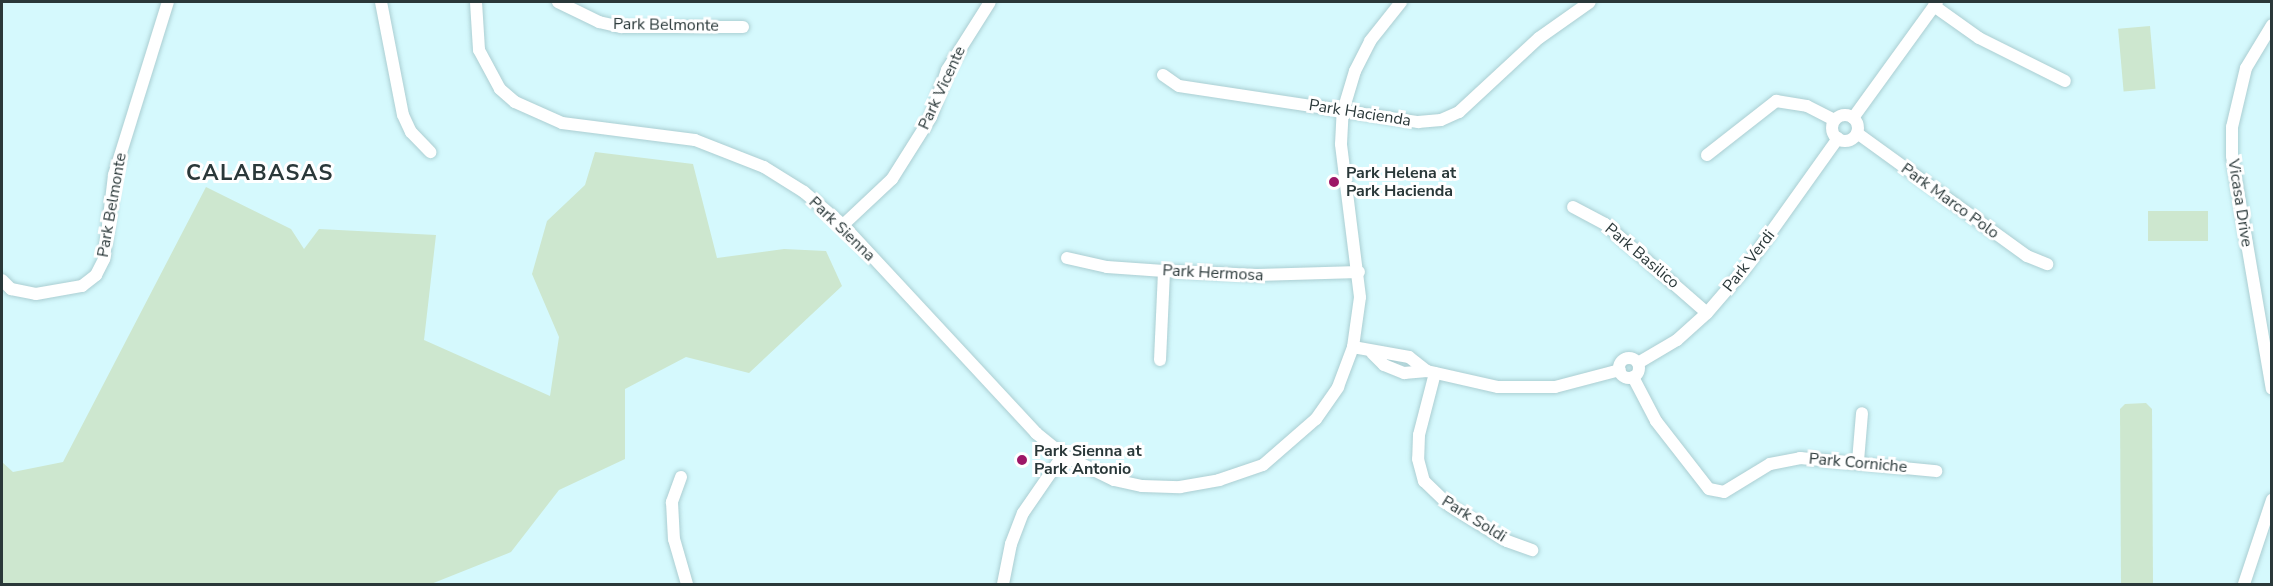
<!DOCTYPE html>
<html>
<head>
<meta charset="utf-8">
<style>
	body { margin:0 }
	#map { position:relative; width:2273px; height:586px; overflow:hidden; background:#d5f9fd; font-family:"Nunito Sans",sans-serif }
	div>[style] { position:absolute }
	.green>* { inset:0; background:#cde7cf; transform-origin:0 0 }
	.roads { filter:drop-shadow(0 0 2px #abced2) drop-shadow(0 0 2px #abced2) }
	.minor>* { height:12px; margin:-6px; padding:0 6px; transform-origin:6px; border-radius:6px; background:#fff }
	.minor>.ring { margin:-6px; padding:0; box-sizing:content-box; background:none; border:12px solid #fff; border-radius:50% }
	.dots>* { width:16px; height:16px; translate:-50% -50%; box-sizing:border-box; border:3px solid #fff; border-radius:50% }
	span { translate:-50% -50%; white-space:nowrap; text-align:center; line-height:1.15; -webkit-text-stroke:6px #fff; paint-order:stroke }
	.street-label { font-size:16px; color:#2a3839 }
	.poi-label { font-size:16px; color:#2a3839; font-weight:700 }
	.left { translate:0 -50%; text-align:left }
	.district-label { font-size:22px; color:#2a3839; font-weight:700; letter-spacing:1.5px }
	.frame { position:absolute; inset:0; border:3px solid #2a3839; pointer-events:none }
</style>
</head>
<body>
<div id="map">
	<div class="green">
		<div style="left:2150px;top:26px;width:63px;height:32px;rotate:85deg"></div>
		<div style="clip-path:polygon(595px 152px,693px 164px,717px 258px,784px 249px,826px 251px,842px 286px,749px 373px,686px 357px,625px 389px,625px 459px,559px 490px,511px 552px,431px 584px,2px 584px,2px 462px,13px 472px,63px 462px,206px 187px,291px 229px,304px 249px,319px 229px,436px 235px,424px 340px,550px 396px,559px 337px,532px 274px,547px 221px,585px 185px)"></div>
		<div style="left:2208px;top:211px;width:30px;height:60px;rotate:90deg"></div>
		<div style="clip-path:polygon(2146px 403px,2152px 409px,2153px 584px,2121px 584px,2120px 409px,2125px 404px)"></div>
	</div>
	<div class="roads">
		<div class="minor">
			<div style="left:381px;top:2px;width:115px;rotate:79deg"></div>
			<div style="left:403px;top:115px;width:19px;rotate:65deg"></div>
			<div style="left:411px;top:132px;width:28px;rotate:46deg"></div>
			<div style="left:476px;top:2px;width:48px;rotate:86.4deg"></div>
			<div style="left:479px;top:50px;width:44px;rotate:61.7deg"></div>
			<div style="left:500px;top:89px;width:20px;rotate:41deg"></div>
			<div style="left:515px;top:102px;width:51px;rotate:24.1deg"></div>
			<div style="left:562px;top:123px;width:134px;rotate:7.3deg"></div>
			<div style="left:695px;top:140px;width:74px;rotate:21.4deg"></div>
			<div style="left:764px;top:167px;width:47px;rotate:32deg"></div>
			<div style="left:804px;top:192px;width:51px;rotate:40.2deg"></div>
			<div style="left:843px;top:225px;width:284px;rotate:47.1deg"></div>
			<div style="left:1036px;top:433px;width:35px;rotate:39deg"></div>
			<div style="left:1063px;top:455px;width:57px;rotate:26.1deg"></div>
			<div style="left:1114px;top:480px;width:29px;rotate:12deg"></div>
			<div style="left:1142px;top:486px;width:38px;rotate:2deg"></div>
			<div style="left:1180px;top:487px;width:40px;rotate:-10deg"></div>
			<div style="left:1219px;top:480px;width:46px;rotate:-18.8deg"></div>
			<div style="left:1263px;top:465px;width:70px;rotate:-41deg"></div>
			<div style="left:1316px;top:419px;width:39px;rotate:-55deg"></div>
			<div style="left:1338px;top:387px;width:43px;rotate:-69.4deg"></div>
			<div style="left:1353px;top:347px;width:50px;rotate:-82deg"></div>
			<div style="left:1360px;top:297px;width:154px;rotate:-97.1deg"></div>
			<div style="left:1341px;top:144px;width:33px;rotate:-87deg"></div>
			<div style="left:1343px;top:111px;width:42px;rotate:-73.3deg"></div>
			<div style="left:1355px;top:71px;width:34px;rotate:-63deg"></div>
			<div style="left:1370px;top:41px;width:50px;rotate:-51.5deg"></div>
			<div style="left:558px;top:2px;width:46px;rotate:26deg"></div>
			<div style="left:599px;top:22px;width:23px;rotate:13deg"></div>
			<div style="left:621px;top:27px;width:122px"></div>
			<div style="left:1934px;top:6px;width:55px;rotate:35.4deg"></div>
			<div style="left:1979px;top:38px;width:96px;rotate:26.6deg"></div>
			<div style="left:2272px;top:25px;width:50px;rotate:121.2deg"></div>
			<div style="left:2246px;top:68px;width:61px;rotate:103.3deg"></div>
			<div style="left:2232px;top:127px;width:29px;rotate:90deg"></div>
			<div style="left:2232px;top:156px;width:236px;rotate:80.3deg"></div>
			<div style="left:1163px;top:75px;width:19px;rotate:35deg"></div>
			<div style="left:1179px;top:86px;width:242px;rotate:8.6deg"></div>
			<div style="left:1418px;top:122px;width:23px;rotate:-5deg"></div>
			<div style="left:1441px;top:120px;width:20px;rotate:-24deg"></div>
			<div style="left:1459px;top:112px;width:109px;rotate:-42.8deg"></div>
			<div style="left:1539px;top:38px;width:62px;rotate:-35.2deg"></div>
			<div class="ring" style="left:1832px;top:115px;width:14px;height:14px"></div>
			<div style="left:1853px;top:118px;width:143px;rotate:-54.1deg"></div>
			<div style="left:1857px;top:133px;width:210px;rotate:35.9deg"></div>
			<div style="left:2027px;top:256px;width:22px;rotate:22deg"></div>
			<div style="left:1707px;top:155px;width:88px;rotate:-38deg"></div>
			<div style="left:1776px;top:101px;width:31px;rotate:9deg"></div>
			<div style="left:1807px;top:106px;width:31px;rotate:27deg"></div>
			<div style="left:1573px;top:207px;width:36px;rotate:28deg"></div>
			<div style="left:1605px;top:224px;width:135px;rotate:41.1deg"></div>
			<div style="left:843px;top:225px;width:67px;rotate:-43.2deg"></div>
			<div style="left:892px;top:179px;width:73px;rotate:-57.8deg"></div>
			<div style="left:931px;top:117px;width:50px;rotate:-71.2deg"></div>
			<div style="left:947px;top:70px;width:80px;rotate:-57.7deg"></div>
			<div style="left:1067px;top:258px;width:41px;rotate:12.7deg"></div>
			<div style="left:1107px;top:267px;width:57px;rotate:4deg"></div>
			<div style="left:1164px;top:271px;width:93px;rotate:2.5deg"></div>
			<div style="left:1257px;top:275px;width:102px;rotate:-1.7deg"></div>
			<div style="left:2px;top:280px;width:13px;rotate:45deg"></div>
			<div style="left:11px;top:289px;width:25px;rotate:11deg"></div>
			<div style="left:36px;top:294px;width:47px;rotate:-9.9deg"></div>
			<div style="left:82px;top:286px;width:18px;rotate:-38deg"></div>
			<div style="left:96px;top:275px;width:18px;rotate:-63deg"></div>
			<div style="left:104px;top:259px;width:85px;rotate:-83.2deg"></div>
			<div style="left:114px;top:175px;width:181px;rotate:-72.7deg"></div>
			<div style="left:1353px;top:347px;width:57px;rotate:10.1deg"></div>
			<div style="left:1409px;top:357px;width:23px;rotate:38deg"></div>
			<div style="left:1372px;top:353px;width:17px;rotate:45deg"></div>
			<div style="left:1384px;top:365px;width:22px;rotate:22deg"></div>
			<div style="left:1404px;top:373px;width:23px;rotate:-5deg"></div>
			<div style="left:1427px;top:371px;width:73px;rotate:12.7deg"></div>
			<div style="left:1498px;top:387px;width:57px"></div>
			<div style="left:1555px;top:387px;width:67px;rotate:-14.7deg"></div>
			<div class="ring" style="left:1619px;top:358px;width:8px;height:8px"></div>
			<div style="left:1160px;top:360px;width:89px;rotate:-87.4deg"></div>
			<div style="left:1638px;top:363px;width:45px;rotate:-30.5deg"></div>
			<div style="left:1677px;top:340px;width:40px;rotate:-42deg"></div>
			<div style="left:1707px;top:313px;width:57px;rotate:-49.3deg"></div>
			<div style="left:1744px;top:270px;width:162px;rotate:-54.5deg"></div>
			<div style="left:1435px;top:373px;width:64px;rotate:104.5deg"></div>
			<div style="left:1419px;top:435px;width:24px;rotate:92deg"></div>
			<div style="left:1418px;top:459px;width:23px;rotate:75deg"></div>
			<div style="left:1424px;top:481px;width:36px;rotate:44deg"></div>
			<div style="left:1450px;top:506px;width:67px;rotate:31.6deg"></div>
			<div style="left:1507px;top:541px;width:27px;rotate:20deg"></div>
			<div style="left:1633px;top:377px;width:50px;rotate:62.4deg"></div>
			<div style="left:1656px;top:421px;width:86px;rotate:52.1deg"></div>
			<div style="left:1709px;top:489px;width:15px;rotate:11deg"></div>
			<div style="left:1724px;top:492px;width:54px;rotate:-31.3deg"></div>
			<div style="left:1770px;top:464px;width:31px;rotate:-11deg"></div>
			<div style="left:1800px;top:458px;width:137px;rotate:5.5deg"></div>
			<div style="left:1858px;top:461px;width:48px;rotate:-85.2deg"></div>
			<div style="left:681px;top:477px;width:27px;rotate:110deg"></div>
			<div style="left:672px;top:502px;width:37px;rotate:87deg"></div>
			<div style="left:674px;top:539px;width:47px;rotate:73.9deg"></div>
			<div style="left:1003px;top:584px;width:41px;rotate:-78.7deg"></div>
			<div style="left:1011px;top:544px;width:33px;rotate:-69deg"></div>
			<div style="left:1023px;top:513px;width:70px;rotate:-55.4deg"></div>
			<div style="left:2244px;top:584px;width:89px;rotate:-71.6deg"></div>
		</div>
	</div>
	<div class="dots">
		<div style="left:1334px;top:182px;background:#9d1767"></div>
		<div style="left:1022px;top:460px;background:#9d1767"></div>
	</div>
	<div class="street-label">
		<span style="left:666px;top:25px;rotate:1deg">Park Belmonte</span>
		<span style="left:942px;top:88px;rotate:-65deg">Park Vicente</span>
		<span style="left:1360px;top:113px;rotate:9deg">Park Hacienda</span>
		<span style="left:1950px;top:201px;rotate:36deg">Park Marco Polo</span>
		<span style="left:2240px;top:203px;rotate:81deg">Vicasa Drive</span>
		<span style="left:112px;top:205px;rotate:-80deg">Park Belmonte</span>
		<span style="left:842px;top:229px;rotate:44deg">Park Sienna</span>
		<span style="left:1642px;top:256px;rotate:40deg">Park Basilico</span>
		<span style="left:1749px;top:261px;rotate:-52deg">Park Verdi</span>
		<span style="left:1213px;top:273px;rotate:3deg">Park Hermosa</span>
		<span style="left:1858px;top:463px;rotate:5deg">Park Corniche</span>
		<span style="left:1474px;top:519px;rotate:32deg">Park Soldi</span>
	</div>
	<div class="poi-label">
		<span class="left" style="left:1346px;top:182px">Park Helena at<br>Park Hacienda</span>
		<span class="left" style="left:1034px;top:460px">Park Sienna at<br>Park Antonio</span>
	</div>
	<div class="district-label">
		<span style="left:260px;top:174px">CALABASAS</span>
	</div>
	<div class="frame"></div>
</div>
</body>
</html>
